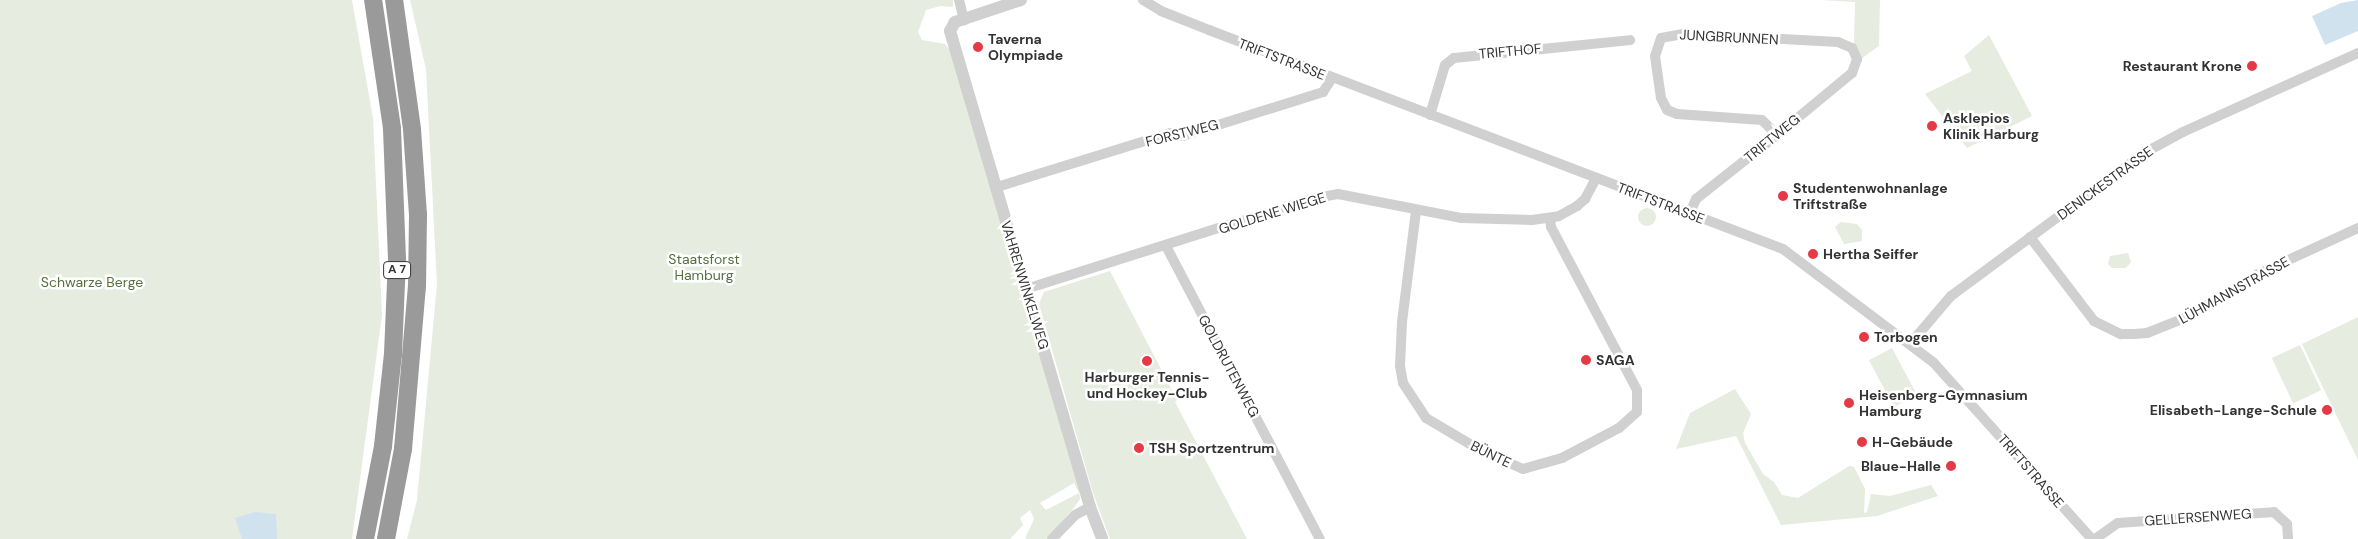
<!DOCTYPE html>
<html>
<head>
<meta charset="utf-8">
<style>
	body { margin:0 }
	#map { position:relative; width:2358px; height:539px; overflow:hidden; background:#fff; font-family:"DM Sans",sans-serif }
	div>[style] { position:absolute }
	.green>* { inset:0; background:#e6ecdf; transform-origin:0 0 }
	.round { border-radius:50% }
	.water>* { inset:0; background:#cfe2ee }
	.minor>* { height:10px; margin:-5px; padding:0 5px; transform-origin:5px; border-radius:5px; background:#d0d0d0 }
	.tertiary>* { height:12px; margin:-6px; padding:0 6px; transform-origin:6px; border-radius:6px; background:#d0d0d0 }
	.motorway>* { height:18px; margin:-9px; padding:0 9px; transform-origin:9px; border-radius:9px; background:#9a9a9a }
	.dots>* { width:14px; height:14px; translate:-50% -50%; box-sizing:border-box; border:2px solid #fff; border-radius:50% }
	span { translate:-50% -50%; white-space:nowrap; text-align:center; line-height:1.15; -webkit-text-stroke:5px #fff; paint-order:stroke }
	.shield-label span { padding:1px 4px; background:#fff; border:1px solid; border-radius:4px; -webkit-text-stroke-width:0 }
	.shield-label { font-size:12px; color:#333; font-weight:700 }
	.street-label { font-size:14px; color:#333 }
	.poi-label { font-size:14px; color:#333; font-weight:700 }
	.left { translate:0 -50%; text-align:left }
	.right { translate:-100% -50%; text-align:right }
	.park-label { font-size:14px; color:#56703f }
</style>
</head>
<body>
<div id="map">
	<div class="green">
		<div style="clip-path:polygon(0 0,352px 0,373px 118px,382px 315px,352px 539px,0 539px)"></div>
		<div style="clip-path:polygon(evenodd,410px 0,953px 0,953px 7px,940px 6px,926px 10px,918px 32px,922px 40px,945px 44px,951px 51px,1078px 484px,1080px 499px,1073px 509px,1047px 539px,1025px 539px,1034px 519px,1030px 510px,1020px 518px,1023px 525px,1010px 539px,407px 539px,417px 500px,437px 284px,426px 69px,410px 0,1074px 483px,1079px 493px,1046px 510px,1040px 503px,1074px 483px)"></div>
		<div style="clip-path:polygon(1822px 0,1880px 0,1879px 46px,1861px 59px,1854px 44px,1855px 2px)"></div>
		<div style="clip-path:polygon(1989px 35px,2032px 116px,1967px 148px,1925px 94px,1972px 71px,1964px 56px)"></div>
		<div class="round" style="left:1638px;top:208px;width:18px;height:18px"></div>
		<div style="clip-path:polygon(1841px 222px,1857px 224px,1862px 230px,1862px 241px,1844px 244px,1835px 227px)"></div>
		<div style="clip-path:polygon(2128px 253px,2131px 262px,2126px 268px,2112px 268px,2108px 264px,2110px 256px)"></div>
		<div style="clip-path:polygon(1110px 271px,1177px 400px,1175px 402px,1247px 539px,1110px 539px,1093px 493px,1039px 304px,1044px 292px)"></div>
		<div style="clip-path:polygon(2358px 317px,2358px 460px,2302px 344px)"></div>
		<div style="left:2300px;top:345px;width:50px;height:31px;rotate:65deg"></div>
		<div style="left:1892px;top:348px;width:53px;height:26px;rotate:62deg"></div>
		<div style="clip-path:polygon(1735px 389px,1751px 414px,1743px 433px,1745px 443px,1763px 474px,1774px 482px,1782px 495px,1798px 498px,1849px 466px,1854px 467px,1865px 489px,1864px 513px,1867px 512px,1871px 494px,1890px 496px,1931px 485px,1938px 496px,1877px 516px,1781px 525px,1736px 436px,1676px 449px,1690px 413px)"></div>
	</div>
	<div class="water">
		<div style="clip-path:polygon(2358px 0,2358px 31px,2325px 45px,2312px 16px,2341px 3px)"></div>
		<div style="clip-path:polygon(255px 512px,276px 514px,277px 539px,242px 539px,235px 518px)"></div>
	</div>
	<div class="minor">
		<div style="left:959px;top:0;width:21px;rotate:76deg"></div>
		<div style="left:1143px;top:0;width:21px;rotate:31deg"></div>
		<div style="left:1161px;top:11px;width:52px;rotate:21.6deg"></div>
		<div style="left:1209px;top:30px;width:614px;rotate:20.88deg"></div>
		<div style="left:1783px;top:249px;width:188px;rotate:37deg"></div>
		<div style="left:1933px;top:362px;width:238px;rotate:48.1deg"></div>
		<div style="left:1430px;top:115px;width:52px;rotate:-73.3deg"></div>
		<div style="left:1445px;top:65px;width:11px;rotate:-38deg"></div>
		<div style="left:1454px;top:58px;width:177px;rotate:-5.8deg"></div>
		<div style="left:997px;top:187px;width:181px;rotate:-17.3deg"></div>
		<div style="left:1170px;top:133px;width:13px;rotate:13deg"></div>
		<div style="left:1183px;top:136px;width:147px;rotate:-17.4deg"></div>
		<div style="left:1323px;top:92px;width:17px;rotate:-57deg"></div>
		<div style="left:1416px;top:211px;width:112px;rotate:97.2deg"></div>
		<div style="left:1402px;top:322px;width:44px;rotate:92.6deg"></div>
		<div style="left:1400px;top:366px;width:17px;rotate:80deg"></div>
		<div style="left:1403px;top:383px;width:42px;rotate:56.7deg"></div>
		<div style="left:1426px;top:418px;width:63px;rotate:30.7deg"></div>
		<div style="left:1480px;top:450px;width:47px;rotate:23.8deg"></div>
		<div style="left:1523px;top:469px;width:41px;rotate:-15.8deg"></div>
		<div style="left:1562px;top:458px;width:64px;rotate:-27.8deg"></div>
		<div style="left:1619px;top:428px;width:24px;rotate:-42deg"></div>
		<div style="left:1637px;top:412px;width:22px;rotate:-90deg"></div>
		<div style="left:1637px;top:390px;width:184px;rotate:-117.8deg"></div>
		<div style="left:1551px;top:227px;width:9px;rotate:-96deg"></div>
		<div style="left:1690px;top:213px;width:15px;rotate:-67deg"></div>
		<div style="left:1696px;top:199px;width:103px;rotate:-38.3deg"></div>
		<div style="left:1777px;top:135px;width:97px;rotate:-39.6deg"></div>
		<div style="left:1852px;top:73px;width:15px;rotate:-70deg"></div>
		<div style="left:1857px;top:59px;width:12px;rotate:-114deg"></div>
		<div style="left:1852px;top:48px;width:15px;rotate:-157deg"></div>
		<div style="left:1838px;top:42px;width:155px;rotate:-177deg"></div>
		<div style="left:1683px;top:34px;width:22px;rotate:170deg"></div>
		<div style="left:1661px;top:38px;width:19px;rotate:108deg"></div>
		<div style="left:1655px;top:56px;width:42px;rotate:81.9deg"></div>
		<div style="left:1661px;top:98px;width:13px;rotate:63deg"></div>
		<div style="left:1667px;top:110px;width:11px;rotate:22deg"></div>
		<div style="left:1677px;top:114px;width:85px;rotate:4deg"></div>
		<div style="left:1762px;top:120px;width:21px;rotate:45deg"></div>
		<div style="left:2030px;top:237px;width:106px;rotate:52.7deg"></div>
		<div style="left:2094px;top:321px;width:30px;rotate:26deg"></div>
		<div style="left:2121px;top:334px;width:13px"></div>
		<div style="left:2134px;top:334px;width:13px;rotate:-4deg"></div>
		<div style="left:2147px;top:333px;width:43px;rotate:-21.8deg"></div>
		<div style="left:2187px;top:317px;width:83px;rotate:-31.2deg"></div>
		<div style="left:2258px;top:274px;width:110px;rotate:-24.7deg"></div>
		<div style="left:1166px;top:246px;width:331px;rotate:62.3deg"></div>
		<div style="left:1026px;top:289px;width:298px;rotate:-17.6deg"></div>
		<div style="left:1310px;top:199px;width:28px;rotate:-10deg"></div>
		<div style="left:1338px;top:194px;width:125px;rotate:11deg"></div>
		<div style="left:1461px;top:218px;width:71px;rotate:1.6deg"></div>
		<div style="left:1532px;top:220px;width:27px;rotate:-8deg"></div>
		<div style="left:1559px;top:216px;width:21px;rotate:-29deg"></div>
		<div style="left:1577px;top:206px;width:11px;rotate:-41deg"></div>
		<div style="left:1585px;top:199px;width:24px;rotate:-62deg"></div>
		<div style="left:1910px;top:344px;width:63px;rotate:-49.5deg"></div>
		<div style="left:1951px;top:296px;width:240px;rotate:-36.5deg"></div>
		<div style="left:2144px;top:153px;width:44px;rotate:-28.3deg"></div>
		<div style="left:2183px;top:132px;width:192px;rotate:-24.3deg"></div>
		<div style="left:1052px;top:539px;width:33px;rotate:-46deg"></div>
		<div style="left:1075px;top:515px;width:17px;rotate:-28deg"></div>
		<div style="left:2095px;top:539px;width:28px;rotate:-35deg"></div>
		<div style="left:2118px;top:523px;width:156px;rotate:-4deg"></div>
		<div style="left:2274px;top:512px;width:18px;rotate:43deg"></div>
		<div style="left:2287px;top:524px;width:15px;rotate:86deg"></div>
	</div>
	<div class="tertiary">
		<div style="left:1021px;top:0;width:70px;rotate:161.6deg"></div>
		<div style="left:955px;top:22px;width:10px;rotate:119deg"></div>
		<div style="left:950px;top:31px;width:496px;rotate:73.6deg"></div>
		<div style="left:1090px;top:507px;width:34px;rotate:69deg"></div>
	</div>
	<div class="motorway">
		<div style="left:365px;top:539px;width:95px;rotate:-79deg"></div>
		<div style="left:383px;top:446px;width:93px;rotate:-83.8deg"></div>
		<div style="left:393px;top:354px;width:95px;rotate:-87.6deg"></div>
		<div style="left:397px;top:259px;width:131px;rotate:-92.2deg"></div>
		<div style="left:392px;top:128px;width:129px;rotate:-98.4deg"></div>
		<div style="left:386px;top:539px;width:92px;rotate:-79.3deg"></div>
		<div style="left:403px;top:449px;width:163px;rotate:-85.1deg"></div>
		<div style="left:417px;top:287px;width:72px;rotate:-89.2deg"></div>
		<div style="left:418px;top:215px;width:86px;rotate:-94deg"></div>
		<div style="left:412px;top:129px;width:130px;rotate:-97.9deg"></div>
	</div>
	<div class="dots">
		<div style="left:978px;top:47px;background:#e63946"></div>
		<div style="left:2252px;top:66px;background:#e63946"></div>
		<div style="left:1932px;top:126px;background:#e63946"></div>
		<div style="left:1783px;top:196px;background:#e63946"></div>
		<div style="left:1813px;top:254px;background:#e63946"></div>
		<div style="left:1864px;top:337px;background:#e63946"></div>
		<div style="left:1586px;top:360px;background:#e63946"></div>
		<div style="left:1147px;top:361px;background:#e63946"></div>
		<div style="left:1849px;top:403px;background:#e63946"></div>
		<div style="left:2327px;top:410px;background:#e63946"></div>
		<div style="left:1862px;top:442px;background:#e63946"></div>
		<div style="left:1139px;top:448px;background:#e63946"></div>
		<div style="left:1951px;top:466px;background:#e63946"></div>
	</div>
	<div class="shield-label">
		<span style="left:397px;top:270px">A 7</span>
	</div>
	<div class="street-label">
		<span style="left:1729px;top:37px;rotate:3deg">JUNGBRUNNEN</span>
		<span style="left:1510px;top:51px;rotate:-5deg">TRIFTHOF</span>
		<span style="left:1282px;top:59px;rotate:21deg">TRIFTSTRASSE</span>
		<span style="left:1182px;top:133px;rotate:-14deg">FORSTWEG</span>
		<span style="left:1772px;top:138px;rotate:-39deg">TRIFTWEG</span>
		<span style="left:2105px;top:183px;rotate:-36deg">DENICKESTRASSE</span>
		<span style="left:1661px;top:203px;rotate:21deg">TRIFTSTRASSE</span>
		<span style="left:1272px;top:213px;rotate:-17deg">GOLDENE WIEGE</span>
		<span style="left:1025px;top:285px;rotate:73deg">VAHRENWINKELWEG</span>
		<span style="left:2234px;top:290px;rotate:-29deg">LÜHMANNSTRASSE</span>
		<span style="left:1229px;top:366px;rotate:62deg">GOLDRUTENWEG</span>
		<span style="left:1491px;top:454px;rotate:26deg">BÜNTE</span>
		<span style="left:2031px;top:471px;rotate:49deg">TRIFTSTRASSE</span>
		<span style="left:2198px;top:517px;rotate:-4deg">GELLERSENWEG</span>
	</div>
	<div class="poi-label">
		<span class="left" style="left:988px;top:47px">Taverna<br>Olympiade</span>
		<span class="right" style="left:2242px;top:66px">Restaurant Krone</span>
		<span class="left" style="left:1943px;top:126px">Asklepios<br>Klinik Harburg</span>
		<span class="left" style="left:1793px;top:196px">Studentenwohnanlage<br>Triftstraße</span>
		<span class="left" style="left:1823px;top:254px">Hertha Seiffer</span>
		<span class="left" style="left:1874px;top:337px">Torbogen</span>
		<span class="left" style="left:1596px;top:360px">SAGA</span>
		<span style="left:1147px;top:385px">Harburger Tennis-<br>und Hockey-Club</span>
		<span class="left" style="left:1859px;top:403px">Heisenberg-Gymnasium<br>Hamburg</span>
		<span class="right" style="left:2317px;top:410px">Elisabeth-Lange-Schule</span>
		<span class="left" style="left:1872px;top:442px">H-Gebäude</span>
		<span class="left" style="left:1149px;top:448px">TSH Sportzentrum</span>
		<span class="right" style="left:1941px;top:466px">Blaue-Halle</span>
	</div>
	<div class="park-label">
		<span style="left:704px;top:267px">Staatsforst<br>Hamburg</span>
		<span style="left:92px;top:282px">Schwarze Berge</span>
	</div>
</div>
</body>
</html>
